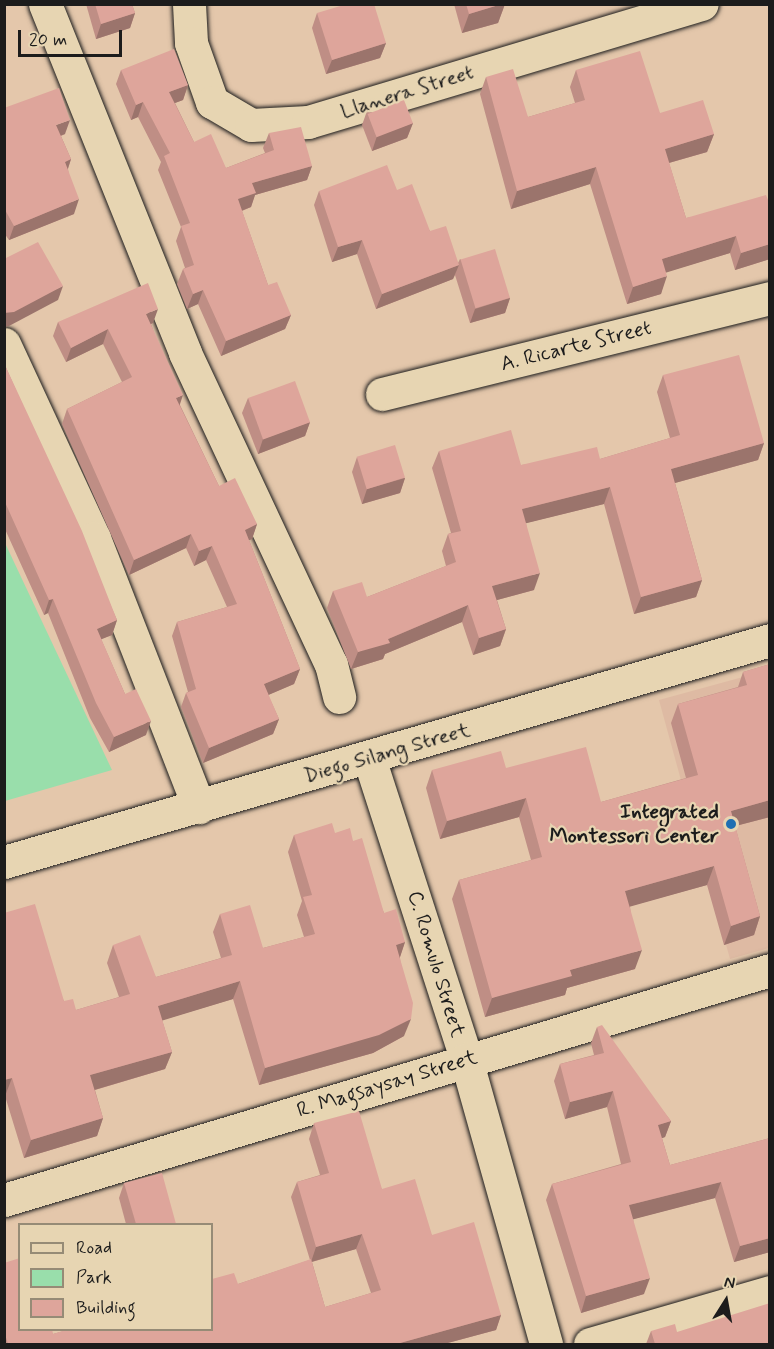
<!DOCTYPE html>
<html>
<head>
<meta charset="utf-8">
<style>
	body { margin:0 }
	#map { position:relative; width:774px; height:1349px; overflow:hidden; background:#e4c7ab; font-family:Mynerve,sans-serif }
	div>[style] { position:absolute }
	.built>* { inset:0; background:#debaa3 }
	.green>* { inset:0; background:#99deab }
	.roads { filter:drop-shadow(0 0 2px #1c1c1c) drop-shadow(0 0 2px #1c1c1c) }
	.minor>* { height:33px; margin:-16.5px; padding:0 16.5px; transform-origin:16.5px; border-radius:16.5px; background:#e7d5b2 }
	.wall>* { inset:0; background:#bf8e85 }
	.shaded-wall>* { inset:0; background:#9b746c }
	.building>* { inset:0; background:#dea59b; transform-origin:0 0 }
	.dots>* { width:16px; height:16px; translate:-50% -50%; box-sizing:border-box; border:3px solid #e7d5b2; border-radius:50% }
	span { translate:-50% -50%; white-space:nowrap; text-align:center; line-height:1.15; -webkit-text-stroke:4.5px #e7d5b2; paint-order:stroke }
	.street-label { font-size:21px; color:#1c1c1c }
	.poi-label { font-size:21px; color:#1c1c1c; font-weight:700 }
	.right { translate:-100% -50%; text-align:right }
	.frame { position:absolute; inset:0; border:6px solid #1c1c1c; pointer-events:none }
	.legend { position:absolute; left:18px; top:1223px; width:195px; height:108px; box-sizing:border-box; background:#e7d5b2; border:2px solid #968b76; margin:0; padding:8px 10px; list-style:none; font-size:18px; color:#1c1c1c }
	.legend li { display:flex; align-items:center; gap:12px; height:30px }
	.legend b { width:30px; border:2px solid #968b76 }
	.north { position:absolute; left:696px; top:1271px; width:60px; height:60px; -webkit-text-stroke:4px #e7d5b2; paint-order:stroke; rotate:11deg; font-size:16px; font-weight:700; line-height:24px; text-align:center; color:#1c1c1c }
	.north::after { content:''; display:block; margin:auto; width:21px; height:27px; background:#1c1c1c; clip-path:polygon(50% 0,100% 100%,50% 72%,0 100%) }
	.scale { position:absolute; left:18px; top:30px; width:104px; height:27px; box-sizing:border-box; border:3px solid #1c1c1c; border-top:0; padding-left:8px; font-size:18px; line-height:21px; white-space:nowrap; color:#1c1c1c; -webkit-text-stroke:4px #e7d5b2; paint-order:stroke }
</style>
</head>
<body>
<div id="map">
	<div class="built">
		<div style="clip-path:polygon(769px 670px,769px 948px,730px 959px,659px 700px)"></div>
	</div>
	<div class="green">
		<div style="clip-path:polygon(5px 543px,112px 770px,5px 801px,4px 801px)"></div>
	</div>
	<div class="roads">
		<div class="minor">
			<div style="left:45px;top:4px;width:376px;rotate:68.1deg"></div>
			<div style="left:185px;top:353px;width:344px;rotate:64.9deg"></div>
			<div style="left:331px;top:664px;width:34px;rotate:76deg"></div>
			<div style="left:189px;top:4px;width:39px;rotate:87deg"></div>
			<div style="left:191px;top:43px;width:63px;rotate:70.4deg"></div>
			<div style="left:212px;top:102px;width:45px;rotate:30.5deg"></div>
			<div style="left:251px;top:125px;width:57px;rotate:-3deg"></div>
			<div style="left:308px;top:122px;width:411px;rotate:-16.7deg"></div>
			<div style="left:4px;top:344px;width:214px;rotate:65.1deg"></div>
			<div style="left:94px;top:538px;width:289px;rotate:68.7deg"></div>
			<div style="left:382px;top:394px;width:400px;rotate:-13.9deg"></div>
			<div style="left:369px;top:758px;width:316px;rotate:72.1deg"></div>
			<div style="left:466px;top:1059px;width:296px;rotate:74.3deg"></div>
			<div style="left:4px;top:862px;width:798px;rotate:-16.16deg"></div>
			<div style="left:4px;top:1200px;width:800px;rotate:-16.71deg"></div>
			<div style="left:590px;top:1344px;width:187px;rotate:-16.1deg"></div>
		</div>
	</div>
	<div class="wall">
		<div style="clip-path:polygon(86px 4px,132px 4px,135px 13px,130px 28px,96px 39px)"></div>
		<div style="clip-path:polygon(454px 4px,505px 4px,498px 23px,462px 33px)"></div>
		<div style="clip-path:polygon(317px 13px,386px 43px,380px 58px,326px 74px,312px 28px)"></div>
		<div style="clip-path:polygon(121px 70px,188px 85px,183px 100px,175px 103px,194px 142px,226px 168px,265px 153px,263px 148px,269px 133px,312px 166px,307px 180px,255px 195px,251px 207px,242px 211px,268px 285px,291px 315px,285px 329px,221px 356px,198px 304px,187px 309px,177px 284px,183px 269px,185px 268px,176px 241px,181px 227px,158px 170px,161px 162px,138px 117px,131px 120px,116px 84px)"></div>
		<div style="clip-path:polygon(576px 70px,660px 113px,714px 134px,707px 152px,669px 163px,686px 218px,770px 205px,770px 259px,735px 270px,730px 253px,666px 272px,661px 294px,627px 304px,590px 184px,511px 209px,480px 94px,486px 77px,528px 117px,575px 103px,570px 87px)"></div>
		<div style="clip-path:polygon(4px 108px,65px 134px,61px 136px,71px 159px,68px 169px,74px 214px,9px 240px,4px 233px)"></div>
		<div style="clip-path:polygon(367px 111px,413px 123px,407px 138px,372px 151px,362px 125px)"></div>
		<div style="clip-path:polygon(397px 190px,430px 231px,458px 263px,460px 259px,510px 298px,505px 313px,470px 323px,455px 275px,453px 279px,376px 309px,357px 254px,332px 262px,314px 205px,319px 191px)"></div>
		<div style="clip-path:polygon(58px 322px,153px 323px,151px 324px,180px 405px,219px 486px,257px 524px,252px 539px,249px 540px,300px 669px,294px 684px,268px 695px,279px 719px,273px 734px,203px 763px,181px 707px,186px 693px,188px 692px,172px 636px,177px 622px,227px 607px,206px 560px,194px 566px,186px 548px,129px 575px,62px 424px,67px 409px,122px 382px,103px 344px,66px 362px,53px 336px)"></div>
		<div style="clip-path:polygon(4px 363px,117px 620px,112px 635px,101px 639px,125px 694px,146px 735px,109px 752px,90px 718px,48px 613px,44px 615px,4px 527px)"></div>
		<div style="clip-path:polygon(663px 375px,764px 443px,758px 460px,675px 483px,702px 580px,696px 597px,634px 614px,604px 504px,526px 523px,534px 590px,497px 600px,506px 629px,500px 646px,473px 655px,462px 622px,385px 654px,383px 659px,351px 669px,327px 608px,333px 591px,367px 597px,446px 566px,442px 551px,448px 534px,451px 533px,432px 468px,439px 451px,521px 465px,600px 459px,670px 438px,657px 392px)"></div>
		<div style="clip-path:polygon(248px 398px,310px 422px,305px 436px,258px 454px,242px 413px)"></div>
		<div style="clip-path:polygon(357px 457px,405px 478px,400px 493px,362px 504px,352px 472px)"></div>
		<div style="clip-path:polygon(770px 664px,770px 817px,735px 826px,760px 916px,754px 935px,724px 945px,707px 885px,630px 906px,635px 969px,567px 988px,565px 995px,485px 1017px,452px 899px,459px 880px,531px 860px,519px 817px,440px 839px,426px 788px,432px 770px,506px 768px,601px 802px,686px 778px,671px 723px,678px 704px,738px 687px,743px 672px)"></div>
		<div style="clip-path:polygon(335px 833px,353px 841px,384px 913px,405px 942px,400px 957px,404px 1036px,373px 1053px,259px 1085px,233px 999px,162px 1020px,172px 1052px,165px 1069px,95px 1090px,103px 1118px,97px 1136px,24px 1158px,5px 1096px,4px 1096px,4px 913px,64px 1001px,76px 1010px,119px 997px,107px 963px,113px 945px,156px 977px,221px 958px,213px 932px,220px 914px,263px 948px,304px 937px,297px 915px,302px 901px,288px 852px,294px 835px)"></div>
		<div style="clip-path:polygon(597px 1027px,671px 1121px,665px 1137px,662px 1138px,670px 1165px,770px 1138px,770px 1252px,734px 1262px,715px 1198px,633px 1219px,644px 1294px,581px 1313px,546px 1200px,552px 1184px,621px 1164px,607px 1107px,565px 1119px,554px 1081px,560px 1064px,594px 1055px,591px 1043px)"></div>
		<div style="clip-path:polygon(evenodd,314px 1123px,382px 1189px,432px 1235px,501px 1315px,496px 1330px,444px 1344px,4px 1344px,4px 1263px,53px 1334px,238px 1284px,310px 1260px,291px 1197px,297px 1182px,320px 1175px,309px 1139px,314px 1123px,356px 1249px,371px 1293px,325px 1307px,312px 1262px,356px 1249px)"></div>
		<div style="clip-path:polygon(124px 1183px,176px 1224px,126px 1224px,119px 1198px)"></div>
		<div style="clip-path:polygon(651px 1331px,677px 1332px,770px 1344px,646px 1344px)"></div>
	</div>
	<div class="shaded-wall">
		<div style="clip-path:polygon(502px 4px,505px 4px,498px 23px,462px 33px,469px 14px)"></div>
		<div style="clip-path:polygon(135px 13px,130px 28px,96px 39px,101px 24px)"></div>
		<div style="clip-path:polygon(386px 43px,380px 58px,326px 74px,332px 60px)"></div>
		<div style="clip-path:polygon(188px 85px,183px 100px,164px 107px,169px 92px)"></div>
		<div style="clip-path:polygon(143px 102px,138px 117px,131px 120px,136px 105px)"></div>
		<div style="clip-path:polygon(70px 120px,65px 134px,51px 139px,56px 125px)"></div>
		<div style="clip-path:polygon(413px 123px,407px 138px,372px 151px,377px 136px)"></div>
		<div style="clip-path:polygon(714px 134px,707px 152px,658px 166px,665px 149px)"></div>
		<div style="clip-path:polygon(71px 159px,66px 174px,65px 162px)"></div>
		<div style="clip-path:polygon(312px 166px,307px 180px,255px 195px,251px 207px,233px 214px,238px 199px,252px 183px)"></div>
		<div style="clip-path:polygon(596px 167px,590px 184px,511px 209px,517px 191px)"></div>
		<div style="clip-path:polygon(79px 199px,74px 214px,9px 240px,14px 226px)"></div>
		<div style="clip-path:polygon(736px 236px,730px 253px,655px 276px,662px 259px)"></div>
		<div style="clip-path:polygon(362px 240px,357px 254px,332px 262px,338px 247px)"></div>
		<div style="clip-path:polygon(770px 244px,770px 259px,735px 270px,741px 253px)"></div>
		<div style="clip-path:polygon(459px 265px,453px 279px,376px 309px,382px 294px)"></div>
		<div style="clip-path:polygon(667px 276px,661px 294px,627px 304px,633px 287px)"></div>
		<div style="clip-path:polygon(63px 286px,58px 300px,9px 326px,4px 327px,4px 313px)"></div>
		<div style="clip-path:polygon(203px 290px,198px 304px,187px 309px,193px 294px)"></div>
		<div style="clip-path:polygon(510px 298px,505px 313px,470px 323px,475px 309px)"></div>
		<div style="clip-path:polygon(158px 309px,153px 323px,141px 328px,146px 314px)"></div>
		<div style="clip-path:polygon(291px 315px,285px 329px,221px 356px,226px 341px)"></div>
		<div style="clip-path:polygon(108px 329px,103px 344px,66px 362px,71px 348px)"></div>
		<div style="clip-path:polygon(183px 395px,178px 410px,176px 398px)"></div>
		<div style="clip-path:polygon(310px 422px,305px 436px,258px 454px,263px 439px)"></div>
		<div style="clip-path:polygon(764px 443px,758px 460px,664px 486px,671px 469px)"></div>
		<div style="clip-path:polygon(405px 478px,400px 493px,362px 504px,367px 489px)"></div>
		<div style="clip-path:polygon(610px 487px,604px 504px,515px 526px,522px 509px)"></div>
		<div style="clip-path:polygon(257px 524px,252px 539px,240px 544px,245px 530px)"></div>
		<div style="clip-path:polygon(191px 534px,186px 548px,129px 575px,134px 560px)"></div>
		<div style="clip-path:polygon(212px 546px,206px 560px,194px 566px,199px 551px)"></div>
		<div style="clip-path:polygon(540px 573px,534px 590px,486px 603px,492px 586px)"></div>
		<div style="clip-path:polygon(702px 580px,696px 597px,634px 614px,641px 597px)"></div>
		<div style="clip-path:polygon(53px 599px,48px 613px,44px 615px,49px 600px)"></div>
		<div style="clip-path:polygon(468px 605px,462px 622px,385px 654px,383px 659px,351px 669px,358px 652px)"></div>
		<div style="clip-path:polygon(117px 620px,112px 635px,92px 643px,97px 629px)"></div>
		<div style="clip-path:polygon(506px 629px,500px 646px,473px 655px,479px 638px)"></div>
		<div style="clip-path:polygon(300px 669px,294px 684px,259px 699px,264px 684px)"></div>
		<div style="clip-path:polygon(279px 719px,273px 734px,203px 763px,209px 748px)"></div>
		<div style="clip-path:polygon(151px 721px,146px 735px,109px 752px,114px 737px)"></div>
		<div style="clip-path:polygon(526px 798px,519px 817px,440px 839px,447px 821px)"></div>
		<div style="clip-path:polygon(770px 800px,770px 817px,724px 829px,731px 811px)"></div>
		<div style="clip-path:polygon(714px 866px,707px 885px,618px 910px,625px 891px)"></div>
		<div style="clip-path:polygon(760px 916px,754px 935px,724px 945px,731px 926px)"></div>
		<div style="clip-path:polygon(405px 942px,399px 960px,396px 945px)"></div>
		<div style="clip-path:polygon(642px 950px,635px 969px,567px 988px,565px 995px,485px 1017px,492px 998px,570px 970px)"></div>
		<div style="clip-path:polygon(240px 981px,233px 999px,151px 1024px,158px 1006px)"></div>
		<div style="clip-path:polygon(411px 1019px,404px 1036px,373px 1053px,259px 1085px,265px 1068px)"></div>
		<div style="clip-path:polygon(172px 1052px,165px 1069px,84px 1093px,90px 1075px)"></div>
		<div style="clip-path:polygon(12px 1078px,5px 1096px,4px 1096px,4px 1080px)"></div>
		<div style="clip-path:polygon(613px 1091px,607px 1107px,565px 1119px,570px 1102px)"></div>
		<div style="clip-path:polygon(103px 1118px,97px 1136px,24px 1158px,31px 1140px)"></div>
		<div style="clip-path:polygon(671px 1121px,665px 1137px,652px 1142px,658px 1125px)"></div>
		<div style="clip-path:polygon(721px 1182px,715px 1198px,623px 1222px,629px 1205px)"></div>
		<div style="clip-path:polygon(362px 1234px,356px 1249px,311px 1262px,316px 1247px)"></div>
		<div style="clip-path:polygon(770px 1238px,770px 1252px,734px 1262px,740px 1246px)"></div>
		<div style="clip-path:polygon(650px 1278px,644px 1294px,581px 1313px,586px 1296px)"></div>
		<div style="clip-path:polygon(501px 1315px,496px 1330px,444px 1344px,399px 1344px,400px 1343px)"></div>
	</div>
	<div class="building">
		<div style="clip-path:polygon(95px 4px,132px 4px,135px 13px,101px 24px)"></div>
		<div style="clip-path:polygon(347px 4px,374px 4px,386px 43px,332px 60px,317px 13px)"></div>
		<div style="clip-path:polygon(466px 4px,502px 4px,469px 14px)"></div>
		<div style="clip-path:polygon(174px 49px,188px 85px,169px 92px,194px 142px,211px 134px,226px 168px,274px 150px,269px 133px,301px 127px,312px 166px,252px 183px,256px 193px,238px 199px,268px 285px,277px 282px,291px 315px,226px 341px,203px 290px,193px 294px,183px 269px,194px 265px,181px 226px,190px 223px,164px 156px,170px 153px,143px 102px,136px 105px,121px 70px)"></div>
		<div style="clip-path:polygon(640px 51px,660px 113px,703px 100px,714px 134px,665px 149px,686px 218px,766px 195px,770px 205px,770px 244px,741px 253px,736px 236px,662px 259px,667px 276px,633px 287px,596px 167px,517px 191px,486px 77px,513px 69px,528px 117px,585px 100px,576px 70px)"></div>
		<div style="clip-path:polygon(59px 88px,70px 120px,56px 125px,71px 159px,65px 162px,79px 199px,14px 226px,4px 208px,4px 108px)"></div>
		<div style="left:404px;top:100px;width:25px;height:39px;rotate:69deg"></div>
		<div style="clip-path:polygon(387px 165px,397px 190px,412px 184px,430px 231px,446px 226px,459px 265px,382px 294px,362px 240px,338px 247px,319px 191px)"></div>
		<div style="clip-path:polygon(38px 242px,63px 286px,14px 312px,4px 313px,4px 259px)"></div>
		<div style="left:495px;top:249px;width:51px;height:36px;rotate:73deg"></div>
		<div style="clip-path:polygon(148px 283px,158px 309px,146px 314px,183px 395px,176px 398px,219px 486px,235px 478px,257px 524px,245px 530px,300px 669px,264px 684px,279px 719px,209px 748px,186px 693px,196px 689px,177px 622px,237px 604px,212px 546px,199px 551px,191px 534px,134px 560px,67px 409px,132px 377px,108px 329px,71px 348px,58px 322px)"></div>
		<div style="clip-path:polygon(739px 355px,764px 443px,671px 469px,702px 580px,641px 597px,610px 487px,522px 509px,540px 573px,492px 586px,506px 629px,479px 638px,468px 605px,388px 639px,390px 643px,358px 652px,333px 591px,362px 582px,367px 597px,456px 562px,448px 534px,461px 531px,439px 451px,511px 430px,521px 465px,597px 447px,600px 459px,680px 435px,663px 375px)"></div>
		<div style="clip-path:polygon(4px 363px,82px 531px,117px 620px,97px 629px,125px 694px,136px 689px,151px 721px,114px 737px,96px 703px,53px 599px,49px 600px,4px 500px)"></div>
		<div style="left:295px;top:381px;width:44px;height:50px;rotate:70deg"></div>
		<div style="left:395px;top:445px;width:34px;height:40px;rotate:73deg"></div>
		<div style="clip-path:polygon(770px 664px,770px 800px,731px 811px,760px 916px,731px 926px,714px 866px,625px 891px,642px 950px,570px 970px,572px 976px,492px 998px,459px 880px,542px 857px,526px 798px,447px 821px,432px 770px,501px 751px,506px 768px,586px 747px,601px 802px,698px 775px,678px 704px,747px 685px,743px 672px)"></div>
		<div style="clip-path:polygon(332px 823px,335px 833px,350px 828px,353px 841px,362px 838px,384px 913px,396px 909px,405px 942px,396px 945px,413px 1003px,411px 1019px,379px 1035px,265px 1068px,240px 981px,158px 1006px,172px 1052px,90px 1075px,103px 1118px,31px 1140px,12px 1078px,4px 1080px,4px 913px,35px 904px,64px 1001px,73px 999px,76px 1010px,130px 994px,113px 945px,140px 935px,156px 977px,232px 955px,220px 914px,250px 905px,263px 948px,315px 934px,303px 897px,312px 895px,294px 835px)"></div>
		<div style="clip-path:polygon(602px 1025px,671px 1121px,658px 1125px,670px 1165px,770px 1138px,770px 1238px,740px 1246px,721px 1182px,629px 1205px,650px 1278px,586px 1296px,552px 1184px,631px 1162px,613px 1091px,570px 1102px,560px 1064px,604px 1053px,597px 1027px)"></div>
		<div style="clip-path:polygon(359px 1111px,382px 1189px,415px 1179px,432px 1235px,474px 1222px,501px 1315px,400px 1343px,400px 1344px,8px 1344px,4px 1331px,4px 1263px,20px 1258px,20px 1329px,52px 1329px,53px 1334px,69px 1329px,212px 1329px,212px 1279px,234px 1273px,238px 1284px,311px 1259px,325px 1307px,381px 1290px,362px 1234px,316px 1247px,297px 1182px,329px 1173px,314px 1123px)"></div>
		<div style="clip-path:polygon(162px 1173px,176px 1224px,136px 1224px,124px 1183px)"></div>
		<div style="clip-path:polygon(770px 1303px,770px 1344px,655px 1344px,651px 1331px,675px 1324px,677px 1332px)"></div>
	</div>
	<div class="dots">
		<div style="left:731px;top:824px;background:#1f6fb2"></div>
	</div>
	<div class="street-label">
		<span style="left:407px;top:92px;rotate:-17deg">Llanera Street</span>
		<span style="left:576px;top:346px;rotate:-14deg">A. Ricarte Street</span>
		<span style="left:387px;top:753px;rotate:-16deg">Diego Silang Street</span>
		<span style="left:436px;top:964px;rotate:73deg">C. Romulo Street</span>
		<span style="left:387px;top:1084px;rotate:-17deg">R. Magsaysay Street</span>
	</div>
	<div class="poi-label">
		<span class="right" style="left:719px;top:824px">Integrated<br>Montessori Center</span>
	</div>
	<div class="frame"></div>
	<ul class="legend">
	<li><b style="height:8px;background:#e7d5b2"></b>Road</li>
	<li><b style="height:16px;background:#99deab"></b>Park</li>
	<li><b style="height:16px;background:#dea59b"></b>Building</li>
	</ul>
	<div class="north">N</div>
	<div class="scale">20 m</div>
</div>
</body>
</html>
